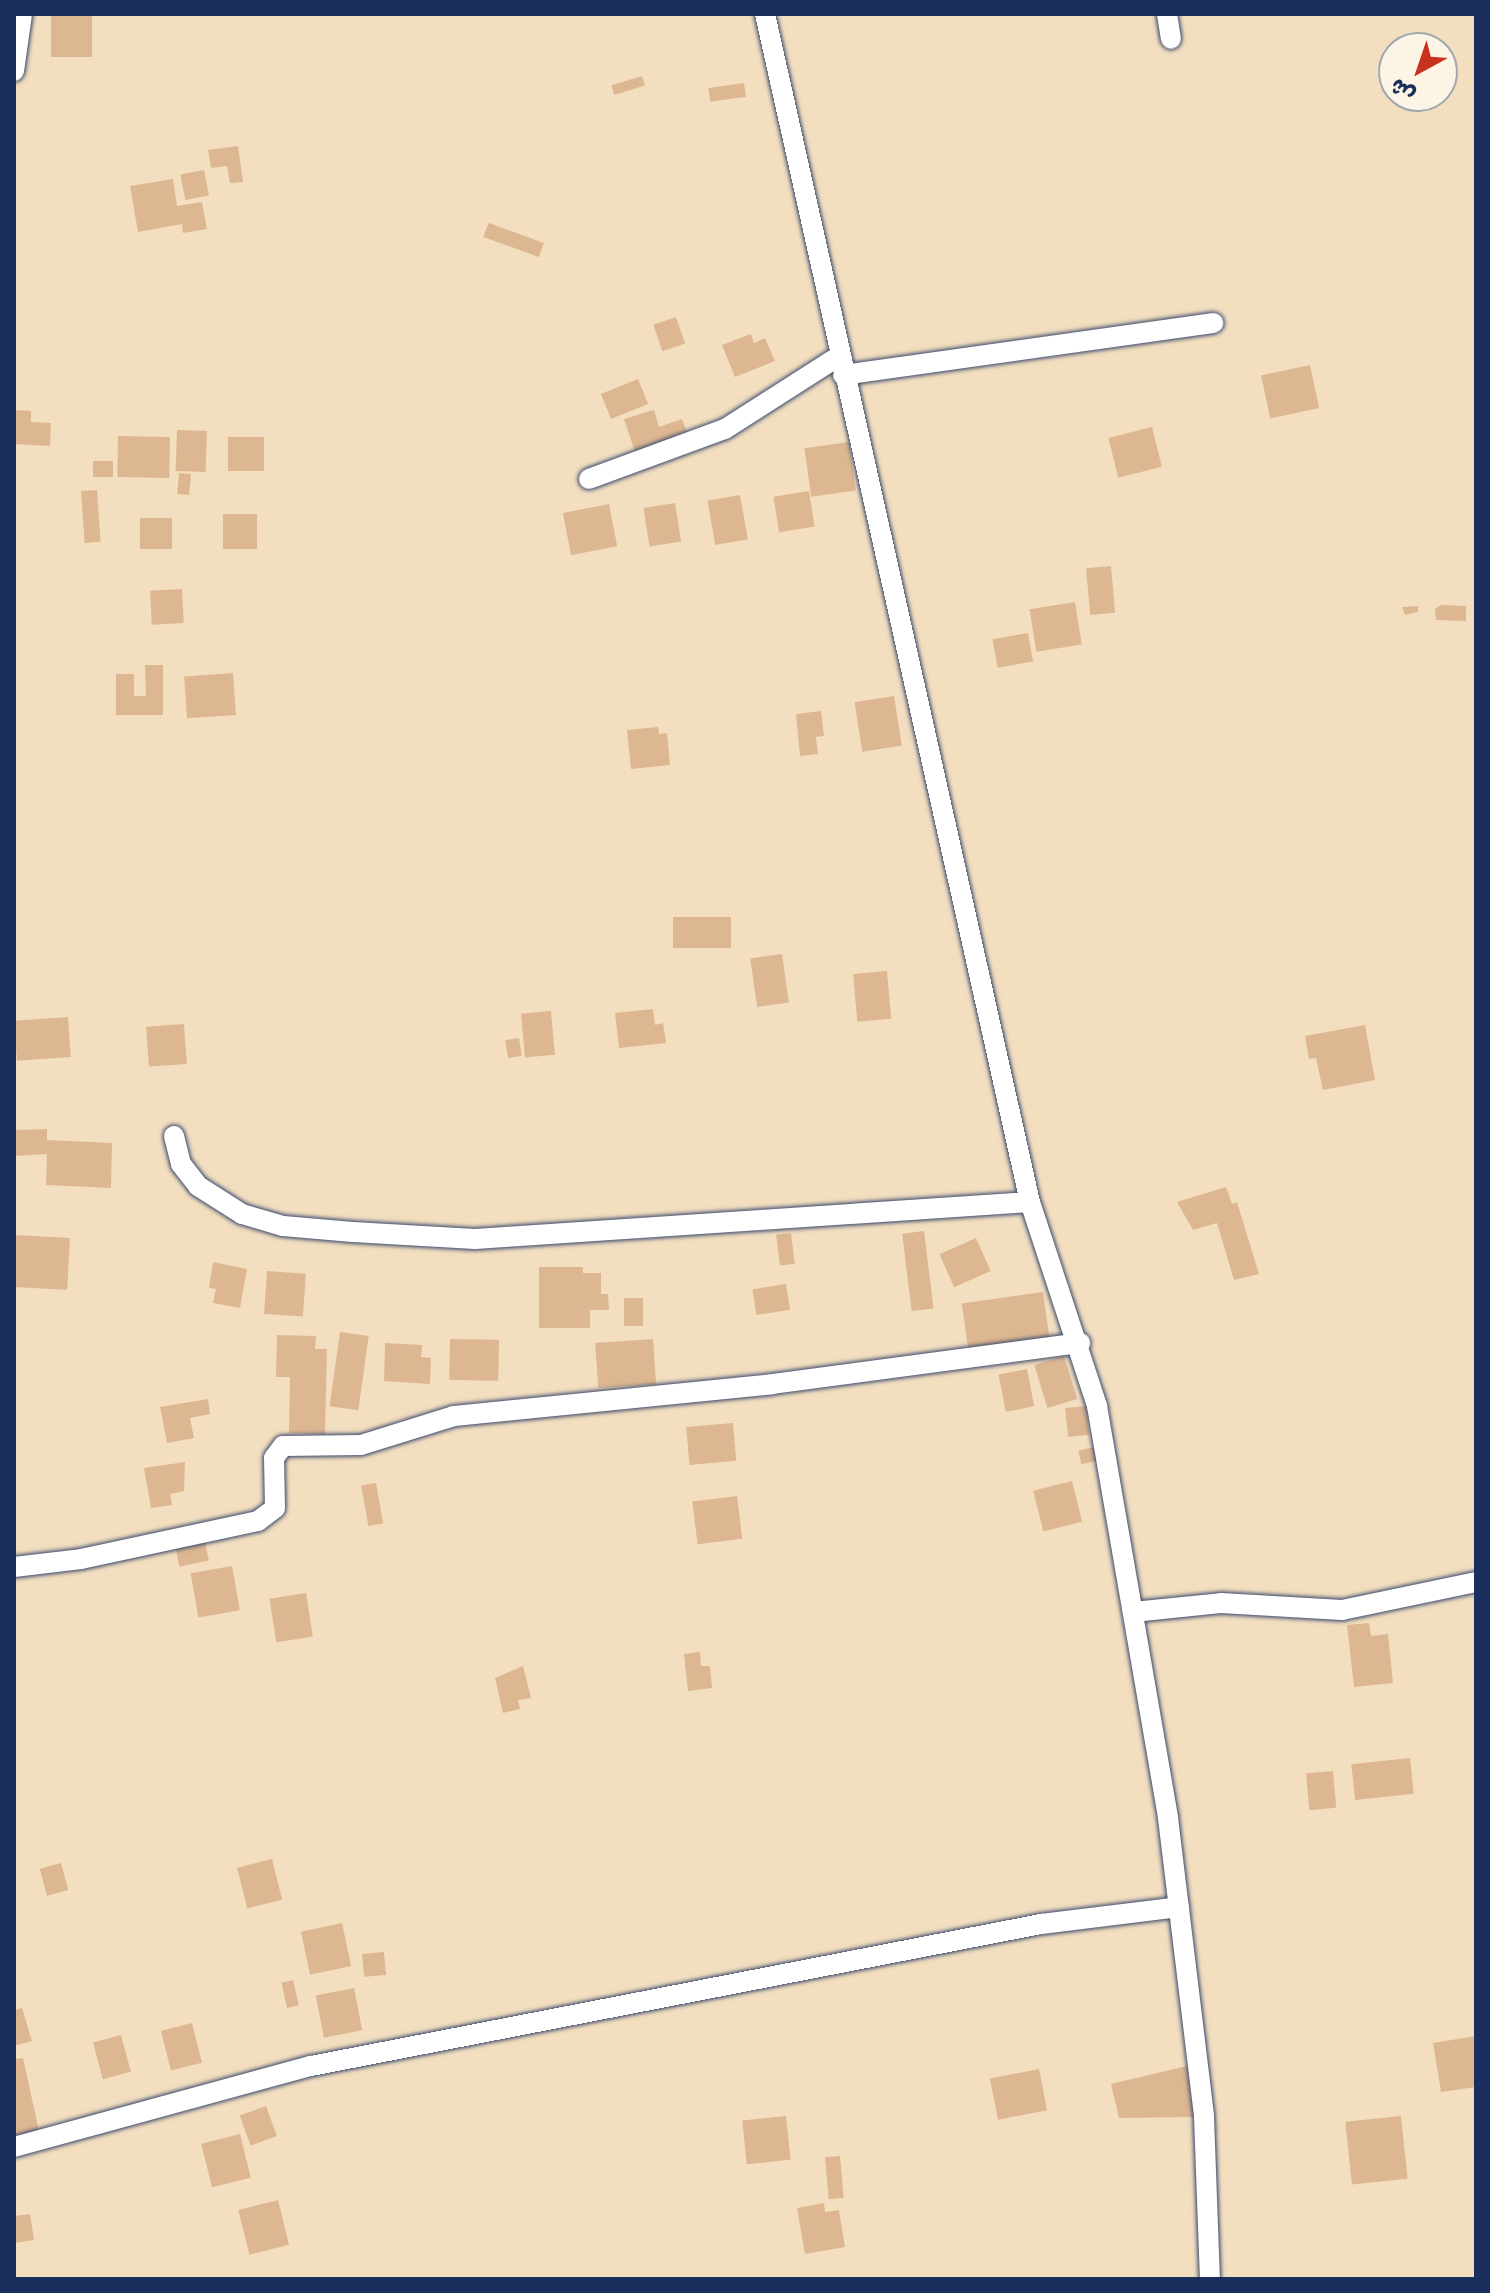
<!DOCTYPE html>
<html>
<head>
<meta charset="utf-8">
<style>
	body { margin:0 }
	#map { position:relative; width:1490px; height:2293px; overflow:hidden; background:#f3dfc0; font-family:Kalam,"Playpen Sans Arabic",sans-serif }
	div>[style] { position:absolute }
	.building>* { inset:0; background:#ddb791; transform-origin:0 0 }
	.roads { filter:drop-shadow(0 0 2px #3b496d) drop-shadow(0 0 2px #3b496d) }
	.minor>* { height:20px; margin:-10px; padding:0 10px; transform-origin:10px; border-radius:10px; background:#fff }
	span { translate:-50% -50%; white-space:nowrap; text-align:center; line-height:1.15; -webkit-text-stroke:7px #fcf5e5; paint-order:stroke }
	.frame { position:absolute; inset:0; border:16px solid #1b2f5e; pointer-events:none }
	.north { position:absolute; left:1378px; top:32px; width:80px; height:80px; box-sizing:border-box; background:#fcf5e5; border:2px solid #a2a6af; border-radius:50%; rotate:220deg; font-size:22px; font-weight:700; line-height:32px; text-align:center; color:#1b2f5e }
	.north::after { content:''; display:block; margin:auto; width:28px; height:36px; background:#c8321e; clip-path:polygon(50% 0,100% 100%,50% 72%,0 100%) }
</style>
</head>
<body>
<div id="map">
	<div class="building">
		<div style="left:51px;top:14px;width:41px;height:43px"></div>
		<div style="left:642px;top:76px;width:10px;height:32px;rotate:73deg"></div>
		<div style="left:744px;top:83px;width:14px;height:36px;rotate:82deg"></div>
		<div style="clip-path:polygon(238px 146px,243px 182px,230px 183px,227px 166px,211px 168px,208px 150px)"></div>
		<div style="left:204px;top:170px;width:26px;height:24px;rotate:79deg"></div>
		<div style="clip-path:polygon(173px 179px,177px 206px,202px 202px,207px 229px,183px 233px,182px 224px,138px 232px,130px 186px)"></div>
		<div style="left:544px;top:243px;width:15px;height:59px;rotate:110deg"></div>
		<div style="left:676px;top:317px;width:28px;height:24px;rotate:71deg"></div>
		<div style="clip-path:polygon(751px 334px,754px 343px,765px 338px,775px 361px,735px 377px,722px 345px)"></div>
		<div style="left:1310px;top:365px;width:44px;height:50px;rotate:78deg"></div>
		<div style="left:638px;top:379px;width:27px;height:40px;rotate:68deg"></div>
		<div style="clip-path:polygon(14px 410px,31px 411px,31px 422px,51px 423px,50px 446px,14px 444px)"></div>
		<div style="clip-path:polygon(654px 410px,659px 427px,682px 419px,688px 436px,635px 452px,624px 419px)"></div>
		<div style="left:1152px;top:427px;width:41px;height:45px;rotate:76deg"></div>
		<div style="left:177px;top:430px;width:30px;height:41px;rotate:2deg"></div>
		<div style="left:118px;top:436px;width:52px;height:41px;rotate:1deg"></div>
		<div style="left:228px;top:437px;width:36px;height:34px"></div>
		<div style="left:849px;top:442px;width:49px;height:45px;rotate:82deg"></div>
		<div style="left:93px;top:461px;width:20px;height:16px"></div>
		<div style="left:179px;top:473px;width:12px;height:21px;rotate:5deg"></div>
		<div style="left:97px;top:490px;width:52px;height:16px;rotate:86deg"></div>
		<div style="left:809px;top:491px;width:36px;height:36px;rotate:81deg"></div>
		<div style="left:740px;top:495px;width:45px;height:33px;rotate:80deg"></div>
		<div style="left:675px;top:503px;width:39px;height:32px;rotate:81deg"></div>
		<div style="left:609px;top:504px;width:43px;height:47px;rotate:79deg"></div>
		<div style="left:223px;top:514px;width:34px;height:35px"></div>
		<div style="left:140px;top:518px;width:32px;height:31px"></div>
		<div style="left:1111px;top:566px;width:47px;height:25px;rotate:85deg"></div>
		<div style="left:182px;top:589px;width:34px;height:32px;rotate:87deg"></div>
		<div style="left:1075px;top:602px;width:43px;height:46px;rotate:81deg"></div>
		<div style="clip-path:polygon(1441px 605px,1466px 606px,1466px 621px,1436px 620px,1435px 609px)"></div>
		<div style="clip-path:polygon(1418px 606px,1418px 612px,1405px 615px,1402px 607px)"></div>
		<div style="left:1028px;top:633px;width:29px;height:36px;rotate:80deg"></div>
		<div style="clip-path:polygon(145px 665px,163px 665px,163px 715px,116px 715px,116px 674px,134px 674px,134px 696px,146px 696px)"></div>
		<div style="left:233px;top:673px;width:42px;height:49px;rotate:86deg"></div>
		<div style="left:894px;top:696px;width:50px;height:40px;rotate:81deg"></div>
		<div style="clip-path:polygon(821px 711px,824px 736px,816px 737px,818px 754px,800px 756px,796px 714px)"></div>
		<div style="clip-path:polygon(658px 727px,659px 734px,667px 733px,670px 765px,631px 769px,627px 730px)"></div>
		<div style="left:731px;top:917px;width:31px;height:58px;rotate:90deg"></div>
		<div style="left:782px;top:954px;width:49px;height:32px;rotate:82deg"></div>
		<div style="left:887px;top:971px;width:48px;height:34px;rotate:85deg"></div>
		<div style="clip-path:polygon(653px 1009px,655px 1025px,663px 1023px,666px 1043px,619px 1048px,615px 1013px)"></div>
		<div style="left:551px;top:1011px;width:44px;height:30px;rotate:85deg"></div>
		<div style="left:68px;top:1017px;width:40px;height:54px;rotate:86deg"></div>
		<div style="left:184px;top:1024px;width:40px;height:38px;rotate:86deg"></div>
		<div style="clip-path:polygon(1365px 1025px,1375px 1080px,1323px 1090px,1316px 1058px,1309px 1059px,1305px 1036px)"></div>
		<div style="left:519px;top:1038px;width:18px;height:14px;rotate:81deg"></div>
		<div style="clip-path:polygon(47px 1129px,47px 1140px,112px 1143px,111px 1188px,46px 1185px,47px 1154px,14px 1156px,14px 1130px)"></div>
		<div style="clip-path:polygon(1226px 1187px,1232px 1204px,1237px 1202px,1259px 1274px,1234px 1280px,1217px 1223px,1193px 1230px,1177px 1202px)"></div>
		<div style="left:924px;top:1231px;width:78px;height:22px;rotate:83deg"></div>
		<div style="left:791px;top:1233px;width:31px;height:15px;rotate:83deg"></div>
		<div style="left:15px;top:1235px;width:55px;height:52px;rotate:3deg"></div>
		<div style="left:976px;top:1238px;width:36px;height:40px;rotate:66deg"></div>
		<div style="clip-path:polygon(213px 1262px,247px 1269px,240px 1308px,213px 1303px,216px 1289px,209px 1288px)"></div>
		<div style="clip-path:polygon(539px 1267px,583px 1267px,583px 1273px,601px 1273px,601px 1294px,608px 1294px,609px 1310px,590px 1310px,590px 1328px,539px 1328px)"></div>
		<div style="left:267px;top:1271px;width:39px;height:43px;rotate:4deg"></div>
		<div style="left:786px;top:1284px;width:26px;height:34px;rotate:81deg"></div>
		<div style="left:1043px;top:1292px;width:48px;height:82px;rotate:82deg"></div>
		<div style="left:624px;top:1298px;width:19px;height:28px"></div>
		<div style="left:340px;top:1332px;width:29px;height:75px;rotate:8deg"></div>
		<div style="clip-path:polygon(277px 1335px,316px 1336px,315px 1349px,327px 1349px,325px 1434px,289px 1433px,290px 1377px,276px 1377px)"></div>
		<div style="left:450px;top:1339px;width:49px;height:41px;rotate:1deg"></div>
		<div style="left:653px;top:1339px;width:45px;height:58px;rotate:86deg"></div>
		<div style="clip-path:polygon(385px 1343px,422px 1345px,421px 1357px,431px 1358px,430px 1384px,384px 1381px)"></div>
		<div style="left:1064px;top:1356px;width:45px;height:31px;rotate:73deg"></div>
		<div style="left:1027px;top:1369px;width:38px;height:29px;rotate:79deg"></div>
		<div style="clip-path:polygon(208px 1399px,210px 1414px,190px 1418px,194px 1438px,167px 1443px,160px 1407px)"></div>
		<div style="left:1086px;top:1406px;width:29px;height:21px;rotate:84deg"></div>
		<div style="left:733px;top:1423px;width:38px;height:47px;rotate:85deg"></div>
		<div style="left:1095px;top:1447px;width:14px;height:17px;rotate:78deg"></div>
		<div style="clip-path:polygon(185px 1462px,184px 1491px,170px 1494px,172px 1505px,151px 1508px,144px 1468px)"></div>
		<div style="left:1072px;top:1481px;width:42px;height:40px;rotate:76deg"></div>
		<div style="left:376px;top:1483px;width:41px;height:15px;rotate:80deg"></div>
		<div style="left:737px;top:1496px;width:43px;height:45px;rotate:83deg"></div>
		<div style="left:205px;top:1542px;width:19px;height:30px;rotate:78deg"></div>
		<div style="left:232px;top:1566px;width:45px;height:42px;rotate:80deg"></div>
		<div style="left:306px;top:1593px;width:44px;height:37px;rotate:81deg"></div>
		<div style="clip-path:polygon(1369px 1623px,1371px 1636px,1388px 1634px,1393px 1683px,1354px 1687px,1347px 1625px)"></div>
		<div style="clip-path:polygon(700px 1652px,701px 1666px,710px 1666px,712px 1688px,688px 1691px,684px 1654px)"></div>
		<div style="clip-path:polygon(523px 1666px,531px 1698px,518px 1700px,520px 1709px,503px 1713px,495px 1678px)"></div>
		<div style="left:1410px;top:1758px;width:36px;height:59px;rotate:84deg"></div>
		<div style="left:1333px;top:1771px;width:37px;height:27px;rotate:85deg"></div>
		<div style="left:272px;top:1859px;width:42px;height:36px;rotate:76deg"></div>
		<div style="left:61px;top:1863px;width:28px;height:22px;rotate:75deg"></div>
		<div style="left:342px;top:1923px;width:44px;height:42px;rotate:78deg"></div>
		<div style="left:384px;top:1952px;width:23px;height:22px;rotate:85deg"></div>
		<div style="left:293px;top:1980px;width:26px;height:12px;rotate:77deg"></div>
		<div style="left:354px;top:1988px;width:43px;height:39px;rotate:79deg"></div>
		<div style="clip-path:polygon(22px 2008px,32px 2041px,14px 2046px,14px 2010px)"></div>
		<div style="left:192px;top:2023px;width:41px;height:32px;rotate:76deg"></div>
		<div style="left:121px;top:2035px;width:38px;height:29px;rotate:75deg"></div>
		<div style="clip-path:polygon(1476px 2036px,1476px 2087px,1441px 2092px,1433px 2043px)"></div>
		<div style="clip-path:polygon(23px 2058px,39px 2131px,14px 2136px,14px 2059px)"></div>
		<div style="clip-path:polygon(1187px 2066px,1194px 2117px,1119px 2118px,1111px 2084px)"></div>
		<div style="left:1039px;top:2069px;width:42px;height:50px;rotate:79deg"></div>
		<div style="left:266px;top:2106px;width:32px;height:28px;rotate:70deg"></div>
		<div style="left:786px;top:2116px;width:44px;height:44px;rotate:84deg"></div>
		<div style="left:1401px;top:2116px;width:63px;height:56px;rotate:84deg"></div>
		<div style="left:240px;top:2134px;width:45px;height:40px;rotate:76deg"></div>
		<div style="left:840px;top:2156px;width:42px;height:15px;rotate:85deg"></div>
		<div style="left:278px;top:2200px;width:46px;height:41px;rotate:76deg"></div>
		<div style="clip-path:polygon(824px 2203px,825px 2212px,839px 2210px,845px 2247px,805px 2254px,797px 2208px)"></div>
		<div style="clip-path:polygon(30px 2214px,34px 2240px,14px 2243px,14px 2216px)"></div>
	</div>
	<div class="roads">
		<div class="minor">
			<div style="left:765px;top:14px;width:1217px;rotate:77.43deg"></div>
			<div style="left:1030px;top:1202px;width:215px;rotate:71.8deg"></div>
			<div style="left:1097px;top:1406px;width:418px;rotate:80.2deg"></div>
			<div style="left:1168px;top:1818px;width:301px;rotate:83.1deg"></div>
			<div style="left:1204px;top:2117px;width:162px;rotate:87.9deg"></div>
			<div style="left:1167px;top:14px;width:25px;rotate:81deg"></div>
			<div style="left:14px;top:71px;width:58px;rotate:-82deg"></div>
			<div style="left:843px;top:375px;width:374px;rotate:-8deg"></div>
			<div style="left:589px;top:479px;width:145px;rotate:-20.2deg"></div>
			<div style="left:725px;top:429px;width:135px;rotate:-32.6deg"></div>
			<div style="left:174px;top:1136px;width:29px;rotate:76deg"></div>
			<div style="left:181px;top:1164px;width:28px;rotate:52deg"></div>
			<div style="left:198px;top:1186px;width:52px;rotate:32.5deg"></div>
			<div style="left:242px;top:1214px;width:43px;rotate:16.3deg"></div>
			<div style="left:283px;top:1226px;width:70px;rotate:4.9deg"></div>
			<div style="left:353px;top:1232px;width:122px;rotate:3.3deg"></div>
			<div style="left:475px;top:1239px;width:556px;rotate:-3.81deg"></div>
			<div style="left:14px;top:1567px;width:67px;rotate:-6.8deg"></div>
			<div style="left:81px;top:1559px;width:181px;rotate:-12.1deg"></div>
			<div style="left:258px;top:1521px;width:21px;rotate:-37deg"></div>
			<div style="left:275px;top:1508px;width:50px;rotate:-91.1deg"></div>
			<div style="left:274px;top:1458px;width:15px;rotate:-53deg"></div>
			<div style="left:283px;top:1446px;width:78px;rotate:-0.7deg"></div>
			<div style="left:361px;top:1445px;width:97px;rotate:-17.3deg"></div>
			<div style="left:454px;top:1416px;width:320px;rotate:-5.7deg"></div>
			<div style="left:772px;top:1384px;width:311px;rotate:-7.6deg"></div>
			<div style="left:1133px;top:1612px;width:88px;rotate:-5.8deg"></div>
			<div style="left:1221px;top:1603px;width:121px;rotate:3.3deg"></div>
			<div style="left:1342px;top:1610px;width:137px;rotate:-11.8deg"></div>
			<div style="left:14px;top:2147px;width:308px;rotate:-15.3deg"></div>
			<div style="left:311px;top:2066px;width:744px;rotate:-11.01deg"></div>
			<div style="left:1041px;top:1924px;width:139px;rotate:-7deg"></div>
		</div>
	</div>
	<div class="frame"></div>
	<div class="north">ش</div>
</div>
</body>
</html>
